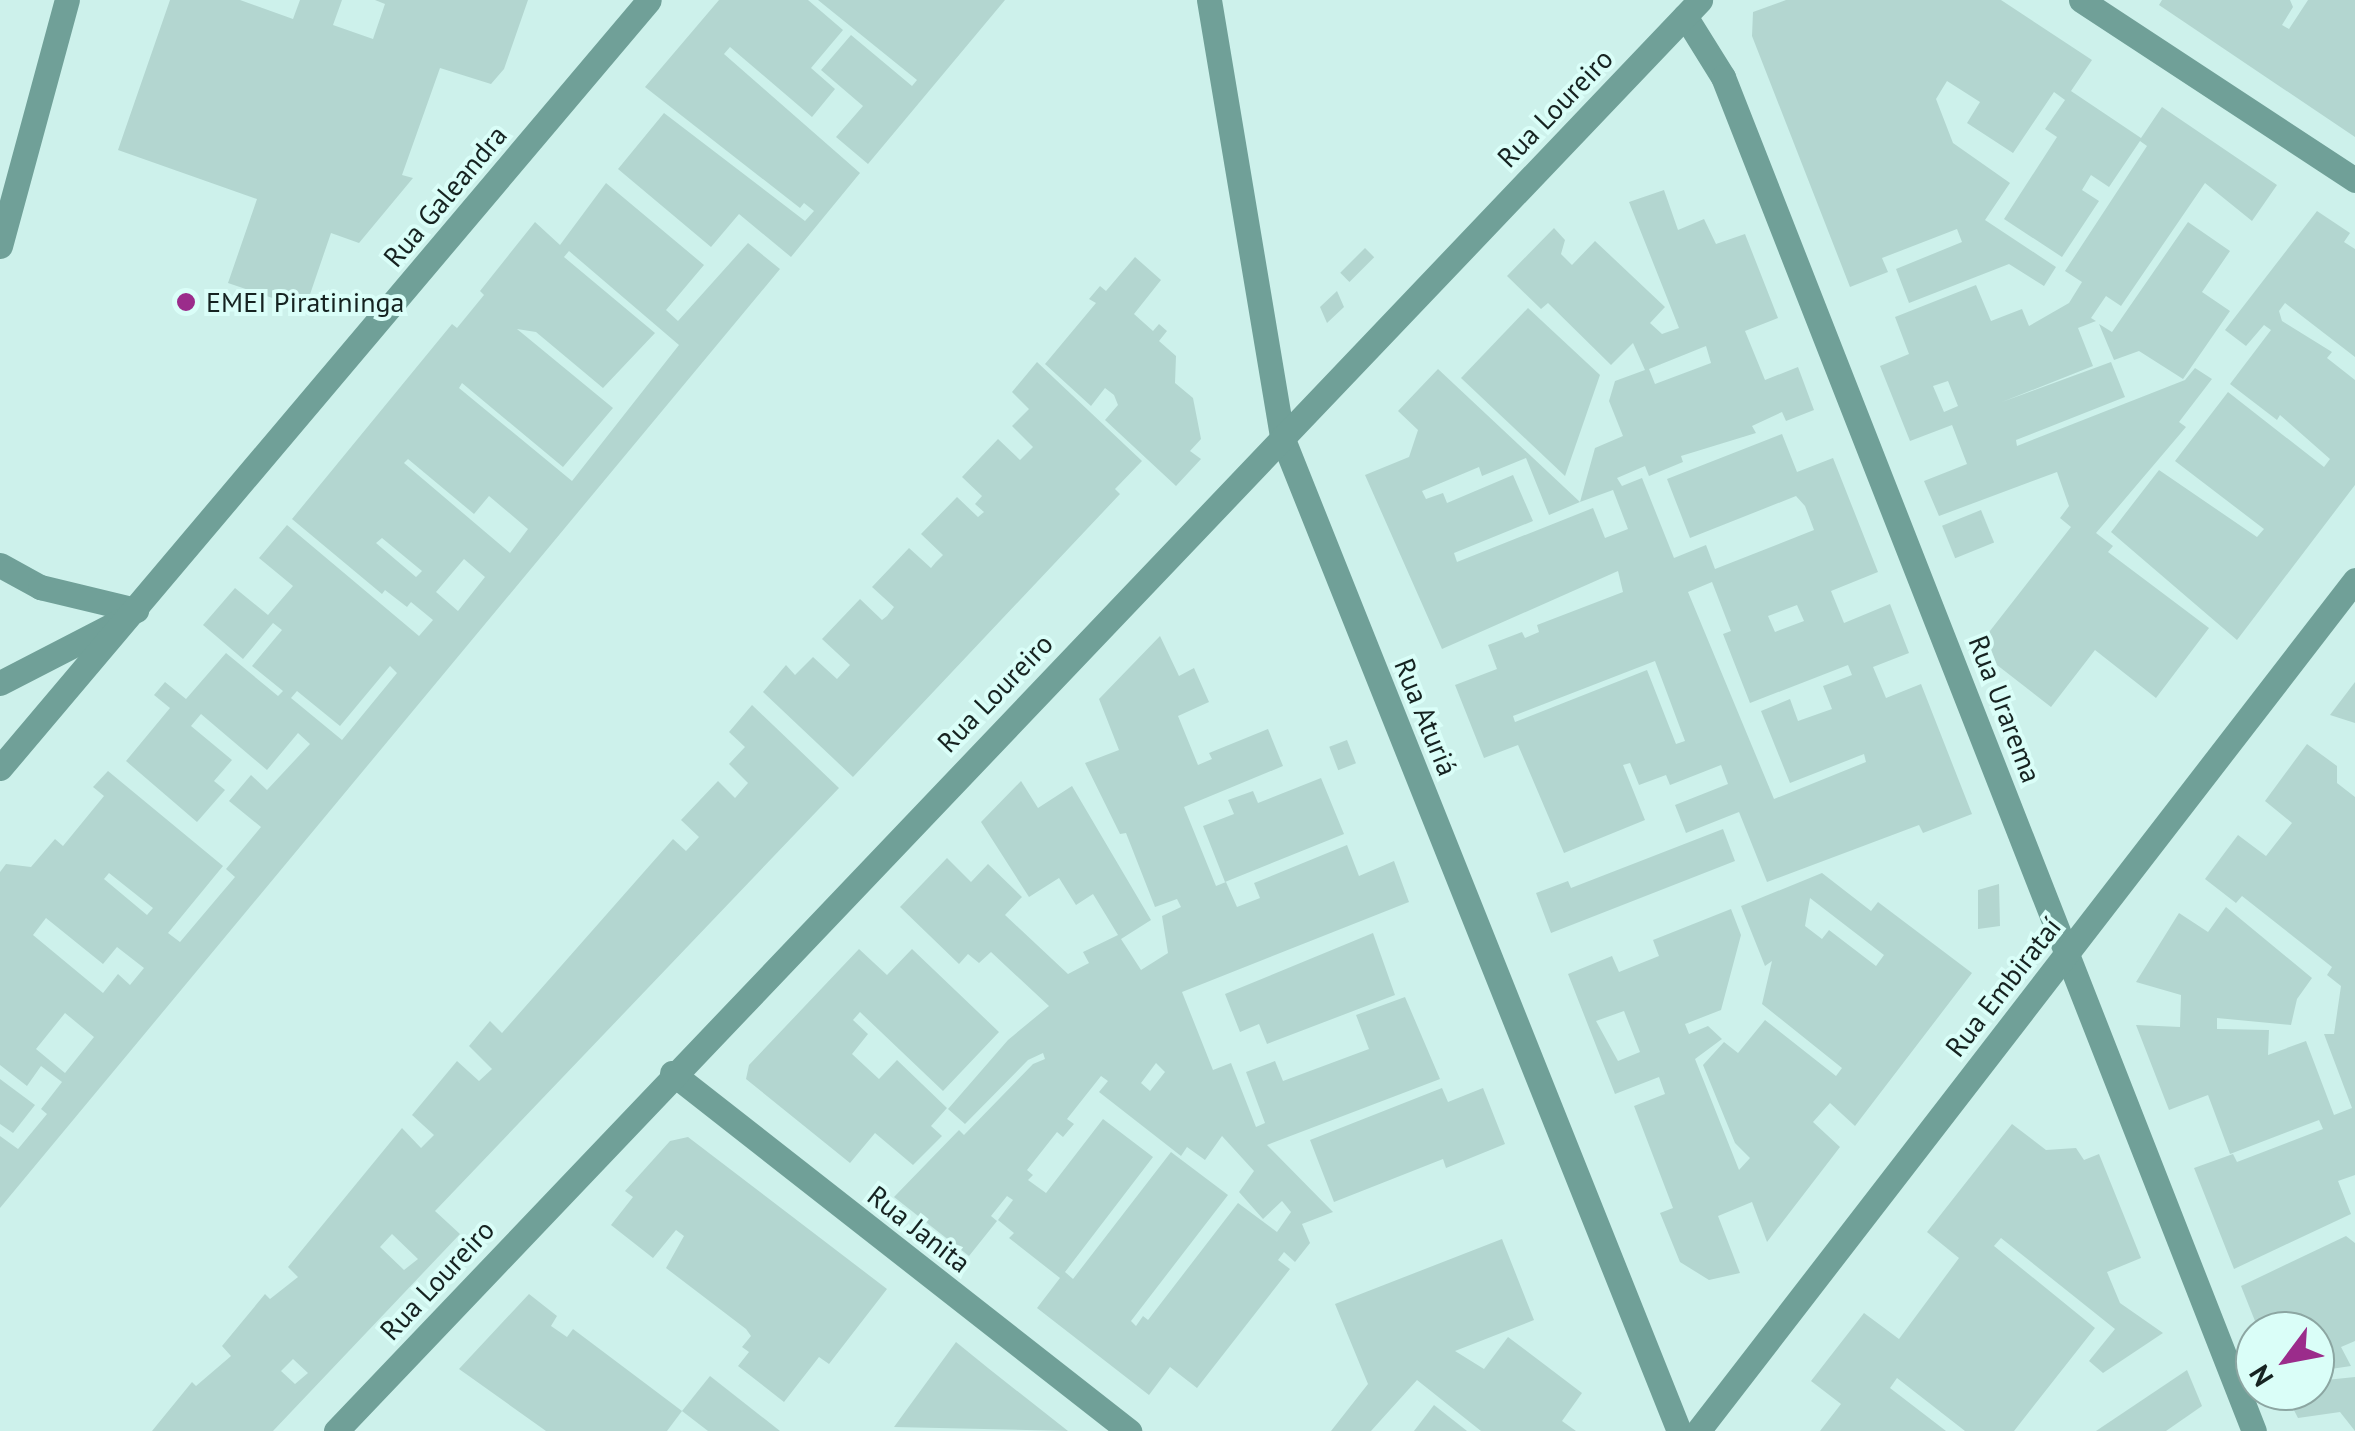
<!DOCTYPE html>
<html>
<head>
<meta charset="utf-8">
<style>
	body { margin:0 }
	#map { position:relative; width:2355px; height:1431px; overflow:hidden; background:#cdf1eb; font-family:"PT Sans",sans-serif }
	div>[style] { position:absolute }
	.building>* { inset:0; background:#b3d6d0; transform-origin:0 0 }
	.street>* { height:25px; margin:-12.5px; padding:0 12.5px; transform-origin:12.5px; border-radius:12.5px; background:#70a098 }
	.dots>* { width:28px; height:28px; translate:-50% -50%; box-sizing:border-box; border:5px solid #dafef8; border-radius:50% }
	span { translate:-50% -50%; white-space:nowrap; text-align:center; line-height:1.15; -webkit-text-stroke:8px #dafef8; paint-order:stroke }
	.street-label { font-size:28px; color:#162321 }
	.poi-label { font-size:28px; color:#162321 }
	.left { translate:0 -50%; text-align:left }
	.north { position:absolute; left:2235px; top:1311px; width:100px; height:100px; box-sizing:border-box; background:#dafef8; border:2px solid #8ca6a2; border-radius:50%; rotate:238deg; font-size:28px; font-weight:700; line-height:40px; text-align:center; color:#162321 }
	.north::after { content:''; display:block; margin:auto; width:35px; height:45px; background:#9b2c8b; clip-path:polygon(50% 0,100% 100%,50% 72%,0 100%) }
</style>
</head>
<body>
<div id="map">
	<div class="building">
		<div style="clip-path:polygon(170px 0,240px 0,293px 19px,300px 0,342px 0,333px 25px,373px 39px,385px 4px,375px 0,528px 0,504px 69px,491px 84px,440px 68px,402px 175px,413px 178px,359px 243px,331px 233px,305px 309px,228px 283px,257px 199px,118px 150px)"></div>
		<div style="clip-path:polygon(719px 0,808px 0,843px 30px,811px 68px,835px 89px,812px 117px,730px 47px,724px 54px,860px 173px,791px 257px,739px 214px,711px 247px,618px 169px,664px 113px,805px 221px,814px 211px,804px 203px,800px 208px,645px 87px)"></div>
		<div style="clip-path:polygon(818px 0,1005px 0,868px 164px,836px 137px,863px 106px,821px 70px,851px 35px,912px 86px,917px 80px)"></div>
		<div style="clip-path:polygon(evenodd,1786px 0,2001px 0,2092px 60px,2071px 91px,2141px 138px,2162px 107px,2277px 185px,2252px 221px,2205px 183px,2121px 306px,2106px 296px,2091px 318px,2096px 321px,2078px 328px,2093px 366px,2002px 402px,2111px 362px,2125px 397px,2016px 440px,2017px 446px,2185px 380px,2195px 368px,2212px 379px,2179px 422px,2186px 427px,2096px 533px,2113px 546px,2108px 552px,2209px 628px,2156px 698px,2095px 650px,2051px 707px,1997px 665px,1986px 636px,2071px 527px,2060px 518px,2069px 506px,2057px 472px,1939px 516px,1924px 481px,1967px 464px,1952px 425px,1910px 441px,1880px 366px,1909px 354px,1895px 317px,1976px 285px,1991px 321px,2022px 309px,2029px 326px,2069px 303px,2082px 282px,2065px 271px,2147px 146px,2140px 141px,2109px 187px,2091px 175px,2082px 190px,2099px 201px,2062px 257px,2004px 219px,2057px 137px,2045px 129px,2065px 100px,2054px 92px,2013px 153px,1967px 123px,1980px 102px,1947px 81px,1936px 99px,1953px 143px,2010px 183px,1985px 220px,2056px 267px,2044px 286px,2009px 264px,1909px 303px,1896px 269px,1962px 242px,1957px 229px,1882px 258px,1888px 272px,1850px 287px,1752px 36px,1753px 12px,1786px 0,1948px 381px,1958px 406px,1944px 412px,1933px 386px,1948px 381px)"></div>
		<div style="clip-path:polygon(2162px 0,2290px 0,2293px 7px,2282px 25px,2289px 29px,2308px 0,2355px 0,2355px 137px,2159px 5px)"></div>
		<div style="clip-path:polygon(evenodd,606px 183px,704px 265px,666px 310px,678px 321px,748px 243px,780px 269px,0 1208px,0 1136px,18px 1149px,47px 1114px,41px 1109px,62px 1082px,41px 1066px,27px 1086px,0 1065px,0 872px,6px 864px,31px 867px,55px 839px,63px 846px,104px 796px,93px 787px,108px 771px,223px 866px,168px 933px,180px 942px,235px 877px,226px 869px,261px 827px,229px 801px,251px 775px,267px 790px,310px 744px,298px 733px,267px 770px,201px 714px,191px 726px,232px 760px,214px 781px,225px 790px,197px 822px,126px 761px,170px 708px,154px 695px,165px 682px,186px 699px,226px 653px,278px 696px,283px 691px,252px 666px,282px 630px,273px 623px,243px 659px,203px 625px,235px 588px,268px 615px,293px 586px,259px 558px,287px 525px,419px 636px,433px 620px,411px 602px,407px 607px,385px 590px,382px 594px,292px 519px,452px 324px,457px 328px,484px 295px,480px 291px,535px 222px,560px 245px,606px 183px,569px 251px,679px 345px,572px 481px,459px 388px,462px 383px,563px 467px,613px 408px,517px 329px,536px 332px,603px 388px,655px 333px,564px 257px,569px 251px,606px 183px,408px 459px,474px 514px,489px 496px,528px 529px,510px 553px,404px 463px,408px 459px,606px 183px,382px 538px,422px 571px,416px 577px,376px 543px,382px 538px,606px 183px,464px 559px,485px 577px,458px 611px,436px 592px,464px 559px,606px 183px,390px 666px,397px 673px,342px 740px,291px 698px,297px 691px,340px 726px,390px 666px,606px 183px,109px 873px,153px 908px,147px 915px,104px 879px,109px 873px,606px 183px,46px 918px,103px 964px,117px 947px,144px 968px,130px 985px,118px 974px,103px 993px,33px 935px,46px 918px,606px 183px,65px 1013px,94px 1037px,65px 1073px,36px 1049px,65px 1013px)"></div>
		<div style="clip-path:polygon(evenodd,1664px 190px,1678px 230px,1704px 219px,1716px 244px,1745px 234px,1778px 318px,1745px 331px,1765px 380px,1798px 367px,1814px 410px,1786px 421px,1782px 412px,1752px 426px,1756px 433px,1681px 456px,1683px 462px,1649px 476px,1645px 466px,1617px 478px,1622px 486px,1642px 478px,1674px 558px,1706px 545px,1715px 569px,1814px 530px,1805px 506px,1796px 496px,1690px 538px,1667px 479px,1782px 434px,1797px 472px,1833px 458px,1878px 572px,1831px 591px,1844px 623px,1890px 604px,1909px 653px,1873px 667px,1886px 698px,1921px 684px,1972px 814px,1923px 833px,1919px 825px,1767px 882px,1739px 812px,1686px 833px,1675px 805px,1728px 784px,1721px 765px,1670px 785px,1666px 775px,1639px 785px,1630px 763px,1623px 765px,1645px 820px,1564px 853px,1518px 745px,1484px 758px,1455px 685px,1497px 669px,1488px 645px,1522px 632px,1525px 638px,1539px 632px,1537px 625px,1623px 592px,1618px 571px,1442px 649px,1365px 475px,1409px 457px,1418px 430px,1398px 411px,1438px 369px,1580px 502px,1549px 515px,1526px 458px,1482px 476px,1479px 467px,1422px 491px,1426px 499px,1443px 493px,1447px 503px,1513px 475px,1533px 521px,1454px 553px,1457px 562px,1593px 508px,1605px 538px,1628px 529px,1613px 490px,1580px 502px,1595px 448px,1623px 436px,1609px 401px,1615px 381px,1645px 370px,1633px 343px,1611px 365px,1548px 303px,1541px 309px,1507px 276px,1554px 228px,1565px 240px,1561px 254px,1572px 265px,1595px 241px,1665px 307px,1650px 323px,1662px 334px,1679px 328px,1629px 202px,1664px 190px,1706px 346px,1711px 363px,1655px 384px,1649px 369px,1706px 346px,1664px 190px,1712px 582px,1731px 631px,1723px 634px,1750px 703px,1848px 665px,1852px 675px,1823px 686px,1832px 709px,1798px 721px,1790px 699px,1761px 711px,1790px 783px,1864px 754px,1866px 762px,1774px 799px,1688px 592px,1712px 582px,1664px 190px,1797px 605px,1804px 621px,1775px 632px,1768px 616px,1797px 605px,1664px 190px,1655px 661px,1685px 741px,1676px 744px,1647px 670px,1515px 722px,1513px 716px,1655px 661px)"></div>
		<div style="clip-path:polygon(2317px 211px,2350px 233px,2344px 242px,2355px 249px,2355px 357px,2285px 303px,2279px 311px,2282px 321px,2332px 352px,2327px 358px,2355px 380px,2355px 485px,2237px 640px,2111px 532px,2159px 470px,2257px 537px,2264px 529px,2175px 461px,2228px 392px,2324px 467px,2330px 459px,2280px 415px,2277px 420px,2230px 384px,2271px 330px,2264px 325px,2246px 346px,2225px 330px)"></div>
		<div style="clip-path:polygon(2188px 222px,2230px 251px,2202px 292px,2230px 311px,2183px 379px,2139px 351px,2114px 360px,2099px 324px,2112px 332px)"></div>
		<div style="left:1365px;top:248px;width:13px;height:35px;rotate:45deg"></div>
		<div style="clip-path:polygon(1135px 257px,1161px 280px,1134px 314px,1153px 331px,1159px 324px,1167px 331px,1159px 341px,1176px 356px,1175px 383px,1193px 398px,1201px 439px,1190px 451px,1201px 459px,1176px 486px,1105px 420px,1118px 405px,1114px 395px,1105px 388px,1091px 406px,1045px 364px,1096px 303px,1089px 299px,1100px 286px,1106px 291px)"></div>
		<div style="clip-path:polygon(1337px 291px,1344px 307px,1327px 323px,1320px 307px)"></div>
		<div style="clip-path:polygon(1528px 308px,1600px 375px,1565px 476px,1461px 378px)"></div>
		<div style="clip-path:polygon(1037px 362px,1142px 461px,1115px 489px,1120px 494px,853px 777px,763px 692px,786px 665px,795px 675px,813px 657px,837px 679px,850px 665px,822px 639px,860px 599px,882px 620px,887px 616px,894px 607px,872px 587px,909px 548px,931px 568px,936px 562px,943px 555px,921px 534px,957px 497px,978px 517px,984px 512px,975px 504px,982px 496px,962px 477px,998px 439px,1020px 460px,1033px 447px,1012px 426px,1029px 409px,1012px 392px)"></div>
		<div style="left:1981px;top:510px;width:35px;height:42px;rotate:68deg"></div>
		<div style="clip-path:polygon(evenodd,1160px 636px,1179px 676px,1194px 668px,1209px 702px,1178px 716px,1198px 765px,1212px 759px,1209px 753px,1268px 729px,1283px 766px,1184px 807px,1216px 886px,1226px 882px,1237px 907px,1260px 898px,1254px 883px,1347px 845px,1359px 876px,1394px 861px,1409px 902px,1182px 992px,1213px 1070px,1231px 1063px,1256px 1127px,1265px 1123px,1246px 1072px,1275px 1061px,1283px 1081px,1369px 1049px,1356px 1015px,1405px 997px,1440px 1079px,1267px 1145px,1333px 1212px,1302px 1224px,1310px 1243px,1295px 1262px,1284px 1252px,1278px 1260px,1290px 1269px,1197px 1388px,1170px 1367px,1149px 1395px,1037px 1308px,1060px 1278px,1009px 1238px,1014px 1233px,998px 1220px,1013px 1200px,1007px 1196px,991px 1216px,997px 1221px,969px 1256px,894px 1197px,959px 1130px,964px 1135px,1033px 1064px,1045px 1059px,1043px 1053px,1028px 1060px,965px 1124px,948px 1109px,1008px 1040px,1049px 1006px,991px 952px,979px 963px,968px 954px,959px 964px,900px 907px,947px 858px,971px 882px,988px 864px,1022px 897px,1005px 915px,1068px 974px,1089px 963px,1083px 952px,1118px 935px,1093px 894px,1076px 905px,1059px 878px,1029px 897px,981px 822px,1021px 781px,1038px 808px,1072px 786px,1151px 920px,1121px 939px,1141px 970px,1168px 953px,1162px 916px,1181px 907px,1177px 899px,1155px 907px,1126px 833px,1120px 834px,1085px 763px,1119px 750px,1099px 699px,1160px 636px,1156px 1063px,1165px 1072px,1150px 1091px,1141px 1083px,1156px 1063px,1160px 636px,1101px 1076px,1108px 1081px,1099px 1092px,1181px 1156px,1187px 1147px,1205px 1160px,1222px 1136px,1254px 1171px,1239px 1192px,1263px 1219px,1282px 1201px,1291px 1212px,1277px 1232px,1238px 1203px,1148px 1320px,1143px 1316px,1136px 1326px,1131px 1321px,1228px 1195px,1171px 1152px,1073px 1279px,1065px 1272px,1153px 1157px,1103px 1119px,1046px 1193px,1028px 1180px,1033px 1175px,1027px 1170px,1057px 1132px,1063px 1137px,1074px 1124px,1067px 1119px,1101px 1076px)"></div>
		<div style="clip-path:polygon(2355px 682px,2355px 723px,2330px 715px)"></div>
		<div style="clip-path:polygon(evenodd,752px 705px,839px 788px,435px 1211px,460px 1234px,273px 1431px,152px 1431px,192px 1382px,196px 1386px,231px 1356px,222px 1346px,265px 1294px,270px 1299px,298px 1277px,288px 1267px,402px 1128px,421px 1148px,434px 1135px,412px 1115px,457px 1061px,479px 1081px,492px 1069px,469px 1046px,490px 1021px,502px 1033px,673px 839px,686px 851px,699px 837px,681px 820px,718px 781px,735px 798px,748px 783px,729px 764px,745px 747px,729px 732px,752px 705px,392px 1234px,418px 1259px,404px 1270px,380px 1247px,392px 1234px,752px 705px,293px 1359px,308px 1373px,295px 1384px,281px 1371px,293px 1359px)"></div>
		<div style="left:1347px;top:740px;width:25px;height:19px;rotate:69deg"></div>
		<div style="clip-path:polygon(2307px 744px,2337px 766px,2337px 783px,2355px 797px,2355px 1175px,2338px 1181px,2351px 1214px,2234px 1269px,2194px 1168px,2233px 1154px,2237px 1162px,2323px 1129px,2319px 1120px,2230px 1154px,2208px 1095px,2169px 1110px,2136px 1025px,2180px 1027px,2181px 995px,2136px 982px,2179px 913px,2208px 932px,2226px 907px,2312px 978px,2297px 999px,2291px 1025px,2217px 1018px,2217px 1029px,2269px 1030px,2268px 1055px,2306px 1041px,2334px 1115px,2352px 1108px,2324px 1034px,2334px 1034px,2341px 986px,2327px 975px,2332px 967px,2242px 896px,2236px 903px,2205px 879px,2238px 835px,2266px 856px,2292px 823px,2265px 801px)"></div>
		<div style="clip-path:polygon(1321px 778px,1344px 834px,1225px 882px,1203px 826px,1234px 814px,1228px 800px,1253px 791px,1258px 803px)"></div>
		<div style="clip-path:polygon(1723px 829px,1735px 861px,1551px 933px,1536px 893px,1568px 881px,1571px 888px)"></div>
		<div style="clip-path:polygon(evenodd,1822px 873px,1871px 911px,1878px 902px,1972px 973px,1855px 1126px,1830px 1103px,1813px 1122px,1840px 1147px,1767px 1242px,1752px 1202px,1718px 1216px,1740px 1273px,1709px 1280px,1680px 1262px,1660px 1213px,1673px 1208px,1634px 1106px,1665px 1094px,1659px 1077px,1615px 1094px,1568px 974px,1612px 956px,1619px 972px,1659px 956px,1653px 940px,1731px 909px,1741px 935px,1721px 1010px,1685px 1024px,1689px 1034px,1708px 1026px,1722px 1039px,1695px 1059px,1739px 1170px,1750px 1158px,1735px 1143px,1703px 1065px,1724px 1042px,1738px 1053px,1765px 1020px,1836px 1076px,1842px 1068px,1762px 1004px,1772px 961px,1765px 966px,1741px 906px,1822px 873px,1810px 898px,1884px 955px,1876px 966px,1829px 930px,1822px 939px,1805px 926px,1810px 898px,1822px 873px,1624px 1011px,1640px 1052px,1618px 1061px,1596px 1021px,1624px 1011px)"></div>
		<div style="clip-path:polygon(1999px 884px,2000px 926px,1978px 929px,1978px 890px)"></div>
		<div style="clip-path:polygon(1373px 933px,1395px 995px,1267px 1044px,1259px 1024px,1240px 1032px,1225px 994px)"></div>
		<div style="clip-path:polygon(859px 949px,887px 975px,912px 949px,999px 1032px,943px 1091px,860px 1012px,853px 1020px,868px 1034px,852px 1054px,879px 1079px,897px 1060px,947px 1108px,931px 1126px,942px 1136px,913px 1165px,875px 1133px,850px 1163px,746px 1079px,749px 1065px)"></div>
		<div style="clip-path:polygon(0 1079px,35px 1105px,13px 1133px,0 1124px)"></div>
		<div style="clip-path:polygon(1442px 1088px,1448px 1102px,1483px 1088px,1505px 1144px,1446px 1168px,1443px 1159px,1334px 1202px,1310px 1140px)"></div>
		<div style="clip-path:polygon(2012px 1124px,2046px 1150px,2076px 1148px,2084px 1160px,2099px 1154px,2141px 1258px,2107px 1272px,2120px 1303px,2163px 1333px,2103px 1373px,2089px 1361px,2115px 1329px,2001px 1238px,1994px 1246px,2095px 1328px,2014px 1431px,1965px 1431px,1897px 1378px,1890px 1388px,1946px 1431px,1820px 1431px,1841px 1404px,1811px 1381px,1864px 1313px,1899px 1339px,1959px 1258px,1927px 1232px)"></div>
		<div style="clip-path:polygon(688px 1137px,887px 1289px,829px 1364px,819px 1357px,784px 1402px,738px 1366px,749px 1352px,742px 1347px,751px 1336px,746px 1329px,666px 1268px,684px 1236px,676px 1230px,653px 1258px,611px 1225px,633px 1197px,625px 1191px,670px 1141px)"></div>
		<div style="clip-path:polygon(2346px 1236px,2355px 1243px,2355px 1341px,2341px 1347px,2351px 1366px,2324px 1370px,2326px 1380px,2355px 1377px,2355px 1431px,2340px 1412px,2298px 1418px,2284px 1391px,2315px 1391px,2315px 1372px,2322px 1371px,2315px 1331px,2259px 1331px,2241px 1286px)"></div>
		<div style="clip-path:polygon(1502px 1239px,1534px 1320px,1455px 1351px,1484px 1369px,1508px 1337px,1582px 1393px,1562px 1421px,1576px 1431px,1481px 1431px,1417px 1380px,1371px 1431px,1331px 1431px,1368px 1384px,1335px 1304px)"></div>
		<div style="clip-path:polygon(529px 1294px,557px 1316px,551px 1326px,567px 1337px,573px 1329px,682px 1411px,667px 1431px,546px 1431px,459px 1369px)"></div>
		<div style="clip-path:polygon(956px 1342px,988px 1368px,1068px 1431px,894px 1427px)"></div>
		<div style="clip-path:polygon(2187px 1370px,2202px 1406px,2166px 1431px,2096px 1431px)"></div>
		<div style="clip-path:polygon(710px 1376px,780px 1431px,708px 1431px,682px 1411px)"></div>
		<div style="clip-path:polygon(1434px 1405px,1467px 1431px,1414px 1431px)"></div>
	</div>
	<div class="street">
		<div style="left:1209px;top:0;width:443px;rotate:80.5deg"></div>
		<div style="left:1282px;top:437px;width:1070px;rotate:68.23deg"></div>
		<div style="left:2081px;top:0;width:328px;rotate:33.3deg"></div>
		<div style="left:1685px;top:16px;width:72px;rotate:58.1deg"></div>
		<div style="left:1723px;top:77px;width:1454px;rotate:68.59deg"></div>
		<div style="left:0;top:246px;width:255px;rotate:-74.8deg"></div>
		<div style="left:0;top:565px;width:46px;rotate:28.8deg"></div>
		<div style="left:40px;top:587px;width:99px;rotate:13.5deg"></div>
		<div style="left:0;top:683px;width:135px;rotate:-27.3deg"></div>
		<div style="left:0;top:768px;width:1005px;rotate:-49.8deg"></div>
		<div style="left:672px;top:1073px;width:581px;rotate:38.07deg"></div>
		<div style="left:336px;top:1431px;width:1977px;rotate:-46.37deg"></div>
		<div style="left:1698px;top:1431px;width:1075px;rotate:-52.33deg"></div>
	</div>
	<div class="dots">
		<div style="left:186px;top:302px;background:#9b2c8b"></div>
	</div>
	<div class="street-label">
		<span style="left:1555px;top:108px;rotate:-46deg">Rua Loureiro</span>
		<span style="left:445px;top:196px;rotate:-50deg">Rua Galeandra</span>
		<span style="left:995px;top:693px;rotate:-46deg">Rua Loureiro</span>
		<span style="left:2005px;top:709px;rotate:69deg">Rua Urarema</span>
		<span style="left:1426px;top:717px;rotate:68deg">Rua Aturiá</span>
		<span style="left:2003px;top:987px;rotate:-52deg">Rua Embirataí</span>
		<span style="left:919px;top:1229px;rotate:38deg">Rua Janita</span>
		<span style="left:437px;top:1280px;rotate:-47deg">Rua Loureiro</span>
	</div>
	<div class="poi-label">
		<span class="left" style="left:206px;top:302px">EMEI Piratininga</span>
	</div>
	<div class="north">N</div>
</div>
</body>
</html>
